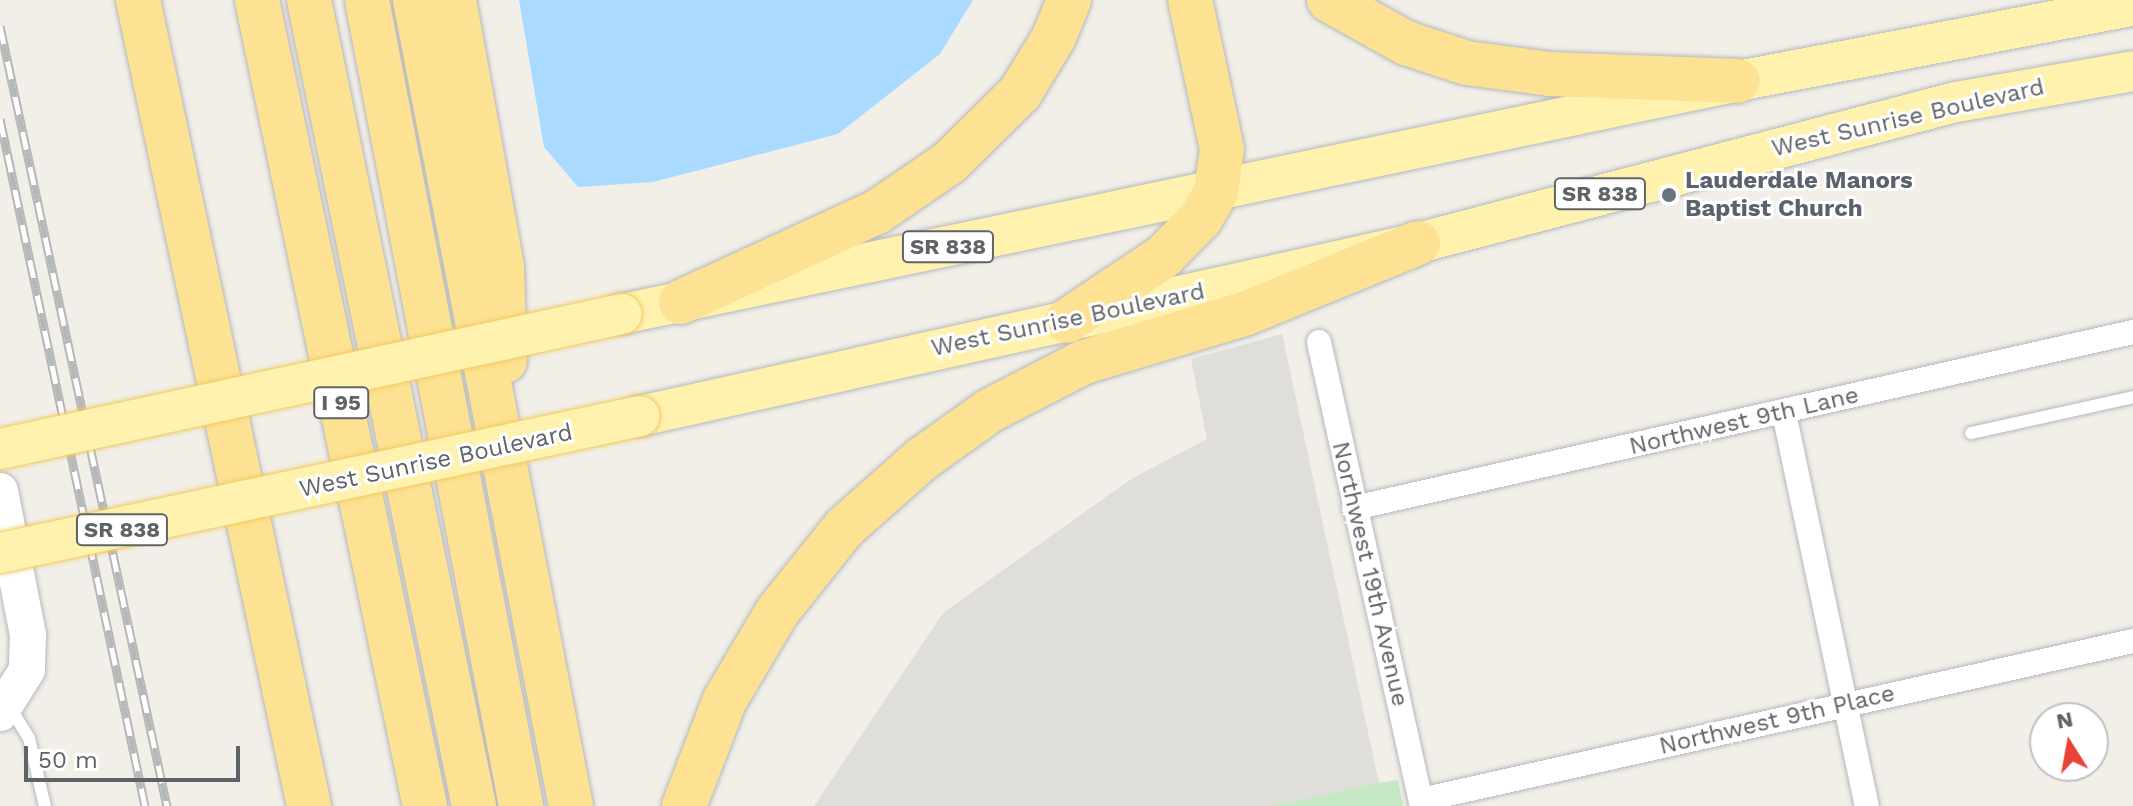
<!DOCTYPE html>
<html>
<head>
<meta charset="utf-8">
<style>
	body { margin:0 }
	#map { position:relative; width:2133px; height:806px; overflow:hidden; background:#f1efe8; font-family:"Work Sans",sans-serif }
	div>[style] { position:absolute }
	.industrial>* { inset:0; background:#e0deda }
	.green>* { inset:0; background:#c5e8c5 }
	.water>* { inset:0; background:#aadaff }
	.roads { filter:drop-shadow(0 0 2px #b5b8bc) drop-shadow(0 0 2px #b5b8bc) }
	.lane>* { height:12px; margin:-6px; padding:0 6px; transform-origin:6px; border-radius:6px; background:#fff }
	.street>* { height:24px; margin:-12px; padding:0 12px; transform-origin:12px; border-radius:12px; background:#fff }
	.secondary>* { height:36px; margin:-18px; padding:0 18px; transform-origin:18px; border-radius:18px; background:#fff }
	.primary>* { height:40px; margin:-20px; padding:0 20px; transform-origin:20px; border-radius:20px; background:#fff2af }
	.highway>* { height:44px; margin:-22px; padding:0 22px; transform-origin:22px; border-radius:22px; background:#fde293 }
	.rail>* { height:9px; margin-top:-4.5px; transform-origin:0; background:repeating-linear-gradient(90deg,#fff 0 18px,#b6b7b8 0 36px); box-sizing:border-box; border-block:2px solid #b6b7b8 }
	.bridges { filter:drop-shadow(0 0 2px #f2c960) drop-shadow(0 0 2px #f2c960) }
	.primary-bridge>* { height:40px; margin:-20px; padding:0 20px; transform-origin:20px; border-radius:20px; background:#fff2af }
	.dots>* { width:22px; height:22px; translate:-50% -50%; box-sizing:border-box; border:4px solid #fff; border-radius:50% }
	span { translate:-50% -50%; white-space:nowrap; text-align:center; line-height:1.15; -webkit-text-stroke:6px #fff; paint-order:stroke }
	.shield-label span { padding:2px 6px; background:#fff; border:2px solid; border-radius:6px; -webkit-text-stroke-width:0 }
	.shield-label { font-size:22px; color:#5f6368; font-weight:700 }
	.street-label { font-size:24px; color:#5f6368 }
	.worship-label { font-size:24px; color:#5b616d; font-weight:700 }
	.left { translate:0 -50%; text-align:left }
	.north { position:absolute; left:2029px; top:702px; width:80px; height:80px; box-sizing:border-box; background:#fff; border:2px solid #bfc1c3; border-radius:50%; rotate:349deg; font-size:22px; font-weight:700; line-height:32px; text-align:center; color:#5f6368 }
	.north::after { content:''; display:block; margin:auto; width:28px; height:36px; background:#ea4335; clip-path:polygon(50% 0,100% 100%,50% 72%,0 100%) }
	.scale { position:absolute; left:24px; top:746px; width:216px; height:36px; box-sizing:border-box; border:4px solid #5f6368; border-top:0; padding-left:10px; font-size:24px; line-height:28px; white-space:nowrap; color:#5f6368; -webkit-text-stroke:6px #fff; paint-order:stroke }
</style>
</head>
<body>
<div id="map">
	<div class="industrial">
		<div style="clip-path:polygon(1282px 334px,1379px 783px,1270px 806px,814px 806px,943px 613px,1131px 479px,1207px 439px,1191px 359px)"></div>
	</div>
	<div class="green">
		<div style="clip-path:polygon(1398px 780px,1403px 806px,1270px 806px,1379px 783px)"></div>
	</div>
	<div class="water">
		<div style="clip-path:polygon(519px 0,973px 0,940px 54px,838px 134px,653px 182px,578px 187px,544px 147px)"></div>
	</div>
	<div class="roads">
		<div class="lane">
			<div style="left:1971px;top:433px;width:166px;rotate:-12.5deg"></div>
			<div style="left:9px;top:706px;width:38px;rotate:58deg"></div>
			<div style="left:29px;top:738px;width:70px;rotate:76.8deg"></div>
		</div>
		<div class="street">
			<div style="left:1319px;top:342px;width:475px;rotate:77.5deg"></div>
			<div style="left:1784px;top:413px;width:402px;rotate:78.1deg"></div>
			<div style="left:1354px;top:508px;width:799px;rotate:-12.73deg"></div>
			<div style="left:1421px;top:800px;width:730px;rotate:-12.59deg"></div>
		</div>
		<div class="secondary">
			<div style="left:0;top:491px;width:147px;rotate:79deg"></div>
			<div style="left:28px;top:635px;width:35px;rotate:92deg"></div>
			<div style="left:27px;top:670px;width:51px;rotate:122.1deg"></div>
		</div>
		<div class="primary">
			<div style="left:622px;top:314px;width:1140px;rotate:-11.79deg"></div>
			<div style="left:1738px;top:81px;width:402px;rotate:-10.8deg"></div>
			<div style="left:640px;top:416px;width:797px;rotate:-12.54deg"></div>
			<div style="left:1418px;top:243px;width:556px;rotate:-14.69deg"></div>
			<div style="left:1956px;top:102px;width:180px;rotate:-9.9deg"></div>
		</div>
		<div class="highway">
			<div style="left:138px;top:0;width:824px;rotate:78.02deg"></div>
			<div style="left:257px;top:0;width:823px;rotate:78.23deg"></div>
			<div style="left:309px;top:0;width:823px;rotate:78.43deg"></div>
			<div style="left:367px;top:0;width:821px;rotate:79.18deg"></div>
			<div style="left:415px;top:0;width:821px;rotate:79.05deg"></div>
			<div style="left:454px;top:0;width:270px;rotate:79.8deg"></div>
			<div style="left:502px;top:266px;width:95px;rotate:88.2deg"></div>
			<div style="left:1329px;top:0;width:88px;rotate:29.2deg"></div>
			<div style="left:1406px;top:43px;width:64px;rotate:18.2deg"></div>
			<div style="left:1467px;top:63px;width:84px;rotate:7.5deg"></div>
			<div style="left:1550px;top:74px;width:188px;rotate:2.1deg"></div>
			<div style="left:681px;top:302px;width:216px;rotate:-24.7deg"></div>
			<div style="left:877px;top:212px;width:88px;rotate:-34.4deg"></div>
			<div style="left:950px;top:162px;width:98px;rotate:-44.6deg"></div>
			<div style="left:1020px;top:93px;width:66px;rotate:-58.7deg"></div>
			<div style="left:1054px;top:37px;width:40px;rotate:-68deg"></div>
			<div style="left:1067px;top:321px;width:117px;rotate:-33.8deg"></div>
			<div style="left:1164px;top:256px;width:53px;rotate:-45.8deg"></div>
			<div style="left:1201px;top:218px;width:30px;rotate:-60deg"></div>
			<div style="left:1216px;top:192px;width:43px;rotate:-82.1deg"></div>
			<div style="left:1222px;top:149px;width:152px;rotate:-102.1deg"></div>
			<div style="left:684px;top:806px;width:114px;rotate:-68.9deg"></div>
			<div style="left:725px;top:700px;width:102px;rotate:-59.4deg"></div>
			<div style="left:777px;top:612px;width:107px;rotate:-51.4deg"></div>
			<div style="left:844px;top:528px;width:104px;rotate:-41.5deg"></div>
			<div style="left:922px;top:459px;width:82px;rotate:-35.6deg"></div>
			<div style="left:989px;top:411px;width:107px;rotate:-27.3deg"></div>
			<div style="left:1084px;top:362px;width:167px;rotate:-16.7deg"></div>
			<div style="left:1244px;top:314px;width:188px;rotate:-22.2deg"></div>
		</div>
	</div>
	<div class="rail">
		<div style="left:0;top:26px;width:798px;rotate:77.92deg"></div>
		<div style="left:0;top:119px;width:702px;rotate:78.08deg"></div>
	</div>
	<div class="bridges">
		<div class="primary-bridge">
			<div style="left:0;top:449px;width:636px;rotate:-12.25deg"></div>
			<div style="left:0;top:553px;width:654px;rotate:-12.08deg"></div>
		</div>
	</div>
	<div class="dots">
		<div style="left:1669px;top:195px;background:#6b7280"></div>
	</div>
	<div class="shield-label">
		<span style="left:1600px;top:194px">SR 838</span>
		<span style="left:948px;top:247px">SR 838</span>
		<span style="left:341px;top:403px">I 95</span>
		<span style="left:122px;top:530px">SR 838</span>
	</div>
	<div class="street-label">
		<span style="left:1908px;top:118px;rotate:-13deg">West Sunrise Boulevard</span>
		<span style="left:1068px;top:320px;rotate:-12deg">West Sunrise Boulevard</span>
		<span style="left:1744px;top:421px;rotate:-13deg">Northwest 9th Lane</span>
		<span style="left:436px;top:461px;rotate:-12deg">West Sunrise Boulevard</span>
		<span style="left:1370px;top:574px;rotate:77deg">Northwest 19th Avenue</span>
		<span style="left:1777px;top:720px;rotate:-13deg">Northwest 9th Place</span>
	</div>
	<div class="worship-label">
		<span class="left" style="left:1685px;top:195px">Lauderdale Manors<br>Baptist Church</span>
	</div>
	<div class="north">N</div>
	<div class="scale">50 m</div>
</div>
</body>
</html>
